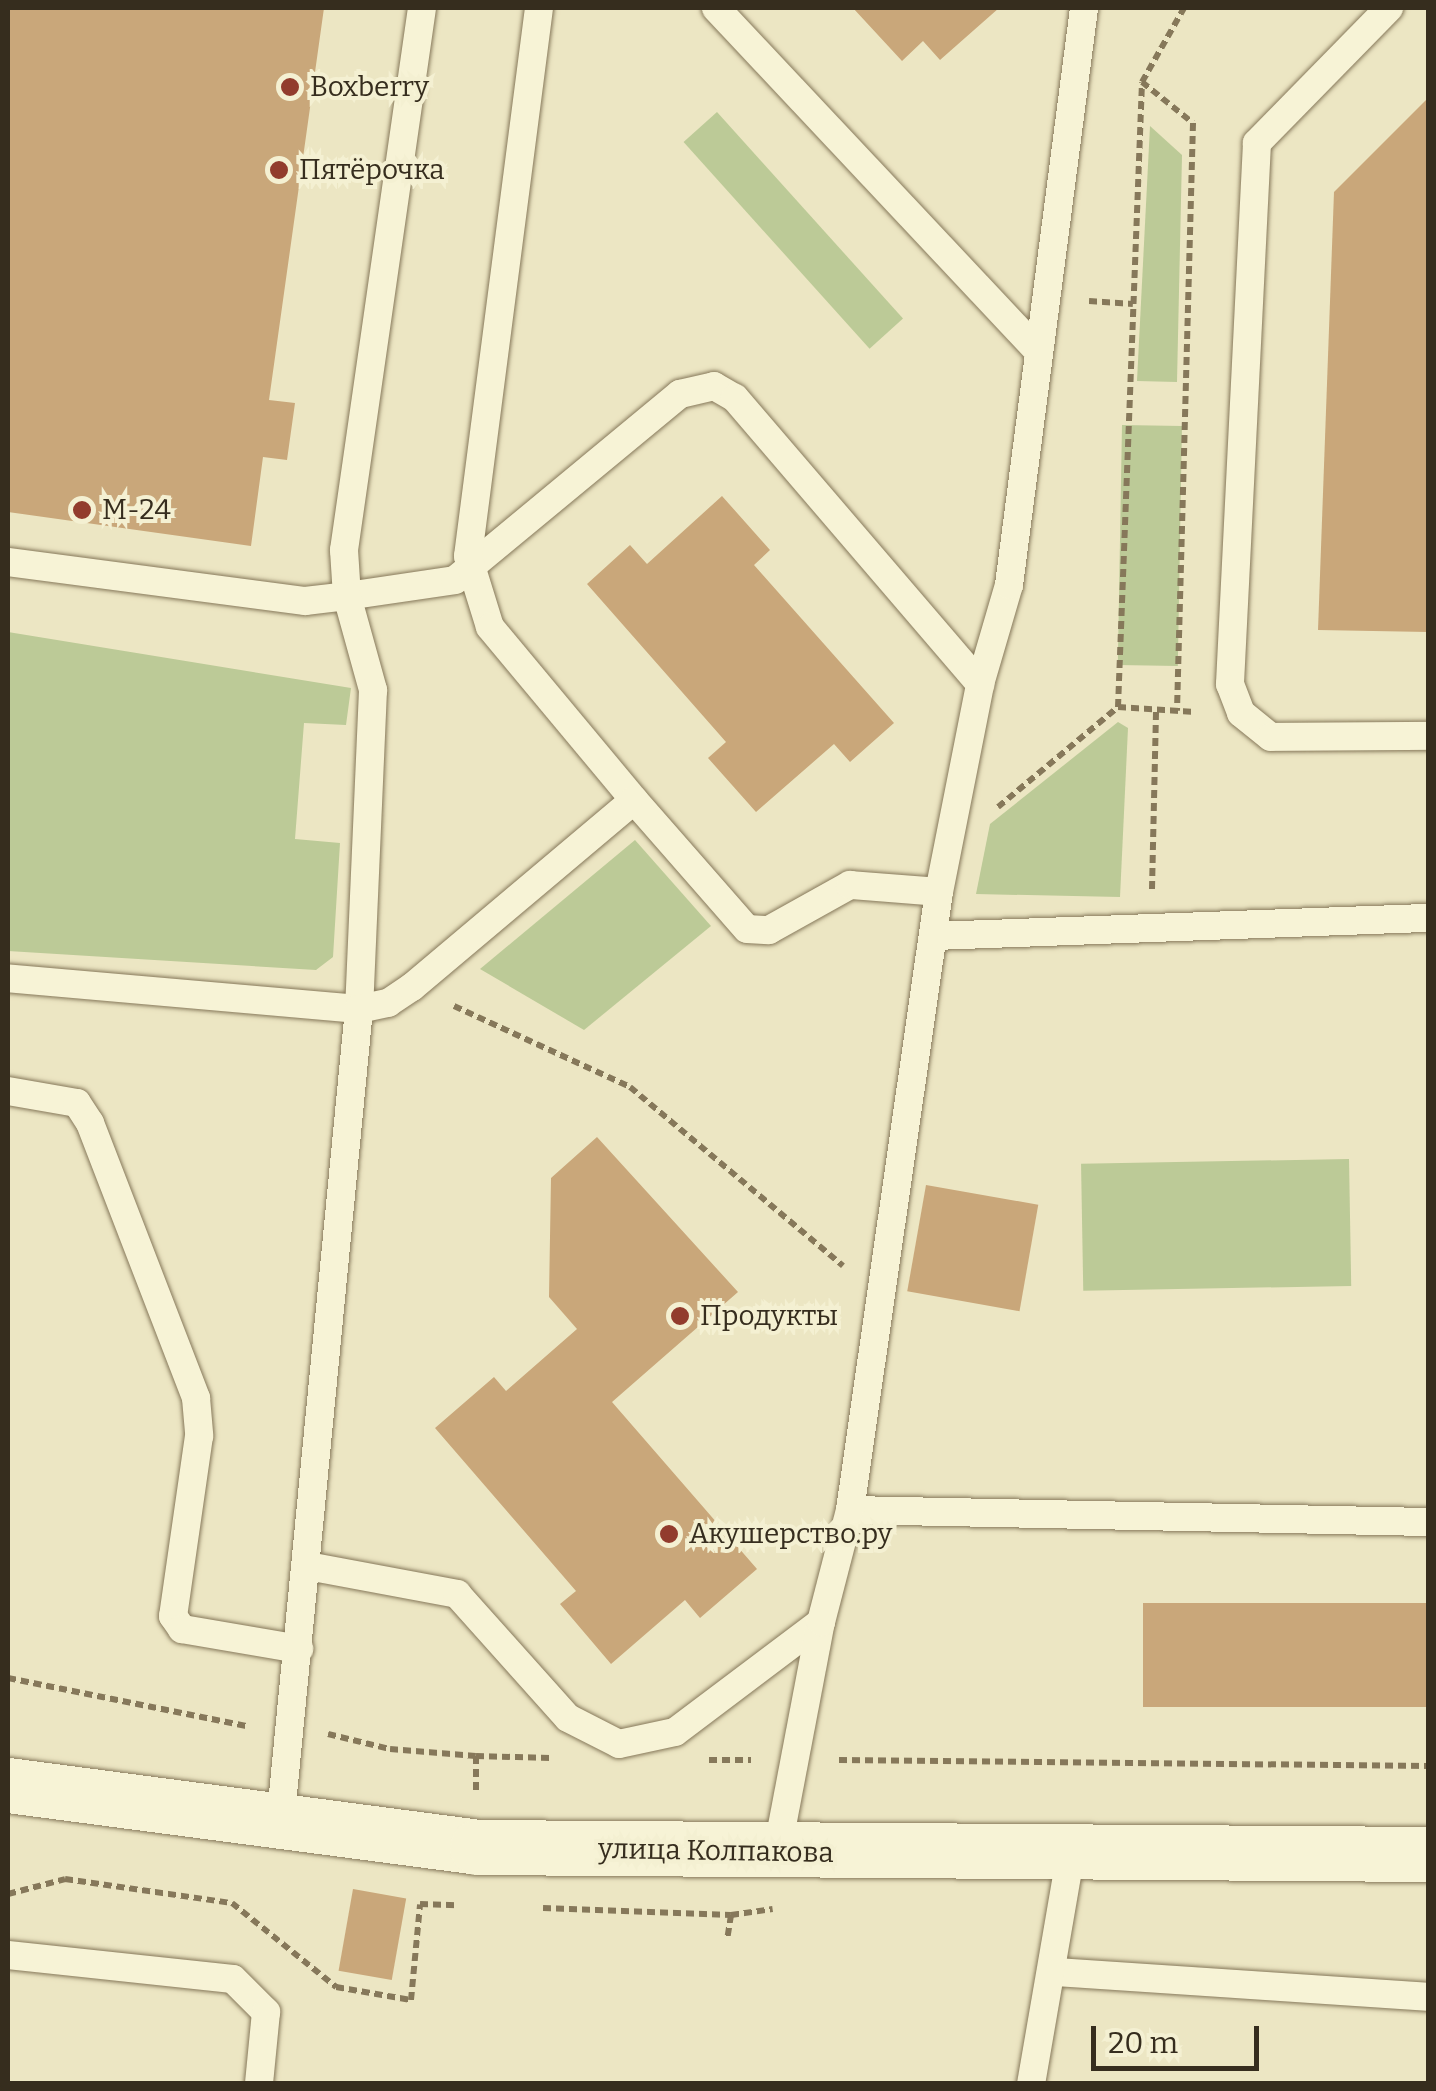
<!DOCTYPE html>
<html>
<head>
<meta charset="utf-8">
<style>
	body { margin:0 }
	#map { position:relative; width:1436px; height:2091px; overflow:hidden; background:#ece6c3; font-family:Bitter,serif }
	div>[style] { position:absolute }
	.green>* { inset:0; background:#bcca97; transform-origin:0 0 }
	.building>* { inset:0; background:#c9a77a; transform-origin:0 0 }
	.path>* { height:6px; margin-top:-3px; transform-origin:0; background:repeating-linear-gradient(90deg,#86785a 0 8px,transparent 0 13px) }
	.roads { filter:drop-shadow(0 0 2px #86785a) drop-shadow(0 0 2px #86785a) }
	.service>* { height:28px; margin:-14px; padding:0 14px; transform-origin:14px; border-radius:14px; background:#f7f3d6 }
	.tertiary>* { height:55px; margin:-27.5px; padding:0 27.5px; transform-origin:27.5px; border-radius:27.5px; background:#f7f3d6 }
	.dots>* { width:28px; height:28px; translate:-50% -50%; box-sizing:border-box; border:5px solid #f4f0d2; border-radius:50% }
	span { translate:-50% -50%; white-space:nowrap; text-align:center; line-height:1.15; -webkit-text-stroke:8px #f4f0d2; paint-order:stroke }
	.poi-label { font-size:28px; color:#362d1e }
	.left { translate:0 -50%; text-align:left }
	.street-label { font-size:28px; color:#362d1e }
	.frame { position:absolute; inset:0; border:10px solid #362d1e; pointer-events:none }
	.scale { position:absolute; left:1091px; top:2026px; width:168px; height:45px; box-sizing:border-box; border:5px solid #362d1e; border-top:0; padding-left:12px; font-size:30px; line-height:35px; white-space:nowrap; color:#362d1e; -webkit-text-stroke:8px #f4f0d2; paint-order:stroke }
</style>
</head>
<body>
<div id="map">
	<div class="green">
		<div style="left:717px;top:112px;width:278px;height:45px;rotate:48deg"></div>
		<div style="clip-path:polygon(1150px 126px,1182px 155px,1177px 382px,1137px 381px)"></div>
		<div style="left:1122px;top:425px;width:60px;height:240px;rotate:1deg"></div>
		<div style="clip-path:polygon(8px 632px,351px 688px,346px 725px,304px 723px,295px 839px,340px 843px,333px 957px,316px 970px,8px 951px)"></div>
		<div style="clip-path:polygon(1118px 722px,1128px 728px,1120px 897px,976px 894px,990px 824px)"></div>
		<div style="clip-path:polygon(635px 840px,711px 926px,584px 1030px,480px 969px)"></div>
		<div style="left:1349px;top:1159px;width:127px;height:268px;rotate:89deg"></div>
	</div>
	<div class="building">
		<div style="clip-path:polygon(8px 8px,324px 8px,269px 400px,295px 403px,287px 460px,263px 457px,251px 546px,8px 512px)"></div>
		<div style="clip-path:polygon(853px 8px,999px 8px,940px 60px,923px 41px,902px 61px)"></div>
		<div style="clip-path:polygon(1428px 98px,1428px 632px,1318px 630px,1334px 192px)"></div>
		<div style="clip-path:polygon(722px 496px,770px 550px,754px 565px,894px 723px,850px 762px,834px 744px,756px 812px,708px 758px,726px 742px,587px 584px,630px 545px,647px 564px)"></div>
		<div style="clip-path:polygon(597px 1137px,738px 1292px,612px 1402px,757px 1569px,700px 1618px,685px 1600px,611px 1664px,560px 1604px,576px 1591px,435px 1428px,494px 1377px,506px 1391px,577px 1329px,549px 1297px,551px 1178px)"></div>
		<div style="left:926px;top:1185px;width:114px;height:108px;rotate:10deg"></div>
		<div style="left:1143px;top:1603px;width:285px;height:104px"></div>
		<div style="left:353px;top:1889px;width:54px;height:83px;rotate:10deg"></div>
	</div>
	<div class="path">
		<div style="left:1142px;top:82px;width:65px;rotate:38.8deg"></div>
		<div style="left:1193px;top:123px;width:588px;rotate:91.56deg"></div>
		<div style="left:300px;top:172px;width:30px;rotate:2deg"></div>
		<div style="left:330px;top:173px;width:29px;rotate:-18deg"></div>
		<div style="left:1089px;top:301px;width:44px;rotate:3.9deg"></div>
		<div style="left:1118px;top:707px;width:625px;rotate:-87.8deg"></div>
		<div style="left:1142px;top:82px;width:85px;rotate:-60.4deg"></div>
		<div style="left:998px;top:807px;width:156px;rotate:-39.8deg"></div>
		<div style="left:1118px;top:707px;width:77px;rotate:3.7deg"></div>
		<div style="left:1152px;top:889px;width:179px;rotate:-88.7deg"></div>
		<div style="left:454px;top:1006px;width:194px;rotate:24.7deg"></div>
		<div style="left:630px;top:1087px;width:278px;rotate:40deg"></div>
		<div style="left:8px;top:1678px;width:243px;rotate:11.4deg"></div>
		<div style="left:328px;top:1734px;width:64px;rotate:13.6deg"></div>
		<div style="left:390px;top:1749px;width:86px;rotate:4.7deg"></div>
		<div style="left:476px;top:1756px;width:38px;rotate:90deg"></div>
		<div style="left:476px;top:1756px;width:74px;rotate:1.5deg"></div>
		<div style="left:709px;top:1760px;width:42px"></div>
		<div style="left:839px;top:1760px;width:589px;rotate:0.58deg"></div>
		<div style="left:8px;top:1894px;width:59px;rotate:-14.7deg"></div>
		<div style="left:65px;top:1879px;width:169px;rotate:8.2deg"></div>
		<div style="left:232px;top:1903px;width:134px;rotate:38.9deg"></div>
		<div style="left:336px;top:1987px;width:76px;rotate:9.8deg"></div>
		<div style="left:411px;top:2000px;width:96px;rotate:-84.6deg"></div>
		<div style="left:420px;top:1904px;width:37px;rotate:2deg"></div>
		<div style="left:543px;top:1908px;width:188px;rotate:2.1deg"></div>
		<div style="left:731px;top:1915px;width:25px;rotate:99deg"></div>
		<div style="left:731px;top:1915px;width:42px;rotate:-8.1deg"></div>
	</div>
	<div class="roads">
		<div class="service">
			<div style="left:422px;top:8px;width:548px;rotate:98.19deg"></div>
			<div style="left:344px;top:550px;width:46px;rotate:86.3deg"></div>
			<div style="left:347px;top:596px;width:109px;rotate:-8.4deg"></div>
			<div style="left:455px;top:580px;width:292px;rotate:-39.6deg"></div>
			<div style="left:680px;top:394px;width:35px;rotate:-13deg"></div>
			<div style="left:714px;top:386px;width:24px;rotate:30deg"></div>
			<div style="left:735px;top:398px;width:377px;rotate:49.4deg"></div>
			<div style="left:539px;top:8px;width:553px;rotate:97.38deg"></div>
			<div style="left:468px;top:556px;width:74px;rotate:72.8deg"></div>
			<div style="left:490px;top:627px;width:225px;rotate:50.2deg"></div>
			<div style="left:716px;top:8px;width:470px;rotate:46.8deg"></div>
			<div style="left:1389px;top:8px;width:189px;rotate:134.4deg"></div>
			<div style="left:1257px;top:143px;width:542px;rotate:92.86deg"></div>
			<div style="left:1230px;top:684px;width:31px;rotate:69deg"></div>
			<div style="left:1241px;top:713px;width:38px;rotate:39deg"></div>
			<div style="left:1271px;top:737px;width:157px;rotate:-0.4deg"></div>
			<div style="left:8px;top:562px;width:300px;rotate:7.5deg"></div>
			<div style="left:305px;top:601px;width:42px;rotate:-6.8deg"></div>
			<div style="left:347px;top:596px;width:98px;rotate:74.5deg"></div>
			<div style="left:373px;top:690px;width:319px;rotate:92.5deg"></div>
			<div style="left:359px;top:1009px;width:352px;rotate:-175deg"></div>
			<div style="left:934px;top:936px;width:494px;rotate:-2.1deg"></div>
			<div style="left:8px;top:1091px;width:70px;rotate:9.9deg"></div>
			<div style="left:77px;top:1103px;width:24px;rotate:57deg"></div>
			<div style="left:90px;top:1123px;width:295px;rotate:68.9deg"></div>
			<div style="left:196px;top:1398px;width:38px;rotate:85deg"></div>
			<div style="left:199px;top:1436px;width:182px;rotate:98.2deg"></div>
			<div style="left:173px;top:1616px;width:16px;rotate:55deg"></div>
			<div style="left:182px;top:1629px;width:119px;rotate:9.7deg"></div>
			<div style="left:850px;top:1510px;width:578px;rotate:1.19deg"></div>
			<div style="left:308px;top:1566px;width:152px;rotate:10.6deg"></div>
			<div style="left:457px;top:1594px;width:166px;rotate:48.2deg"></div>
			<div style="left:568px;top:1718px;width:57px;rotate:27deg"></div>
			<div style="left:619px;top:1744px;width:57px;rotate:-12.1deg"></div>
			<div style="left:675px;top:1732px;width:183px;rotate:-37deg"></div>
			<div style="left:280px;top:1825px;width:820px;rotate:-84.47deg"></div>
			<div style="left:359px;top:1009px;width:30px;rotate:-12deg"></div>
			<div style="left:388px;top:1003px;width:29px;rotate:-34deg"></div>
			<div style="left:412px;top:987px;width:290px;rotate:-40.1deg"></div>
			<div style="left:634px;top:800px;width:171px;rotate:48.8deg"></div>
			<div style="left:747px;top:929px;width:22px;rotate:3deg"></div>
			<div style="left:769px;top:930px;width:93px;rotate:-29.1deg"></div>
			<div style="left:850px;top:885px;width:89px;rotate:4.5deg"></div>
			<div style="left:777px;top:1852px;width:234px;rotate:-79.2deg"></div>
			<div style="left:821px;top:1622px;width:116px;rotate:-75.5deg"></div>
			<div style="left:850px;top:1510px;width:624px;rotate:-81.81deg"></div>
			<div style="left:939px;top:892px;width:212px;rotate:-78.8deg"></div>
			<div style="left:980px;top:684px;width:103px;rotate:-73.7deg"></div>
			<div style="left:1009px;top:585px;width:582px;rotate:-82.59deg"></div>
			<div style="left:8px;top:1955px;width:226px;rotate:6.1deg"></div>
			<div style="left:233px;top:1979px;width:47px;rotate:45deg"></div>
			<div style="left:266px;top:2012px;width:72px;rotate:95.6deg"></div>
			<div style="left:1055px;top:1972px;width:374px;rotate:3.8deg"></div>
			<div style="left:1031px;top:2084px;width:235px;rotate:-80.2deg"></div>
		</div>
		<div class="tertiary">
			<div style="left:8px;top:1785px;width:473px;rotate:7.5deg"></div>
			<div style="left:477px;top:1847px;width:951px;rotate:0.42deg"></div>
		</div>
	</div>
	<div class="dots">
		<div style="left:290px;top:87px;background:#923c2d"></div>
		<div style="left:279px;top:170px;background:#923c2d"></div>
		<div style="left:82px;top:510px;background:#923c2d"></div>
		<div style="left:680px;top:1316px;background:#923c2d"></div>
		<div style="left:669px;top:1534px;background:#923c2d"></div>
	</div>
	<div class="poi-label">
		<span class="left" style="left:310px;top:87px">Boxberry</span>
		<span class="left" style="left:299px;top:170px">Пятёрочка</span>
		<span class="left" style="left:102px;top:510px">М-24</span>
		<span class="left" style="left:700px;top:1316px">Продукты</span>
		<span class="left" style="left:689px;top:1534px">Акушерство.ру</span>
	</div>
	<div class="street-label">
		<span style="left:716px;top:1851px;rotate:1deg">улица Колпакова</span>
	</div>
	<div class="frame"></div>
	<div class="scale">20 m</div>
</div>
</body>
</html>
